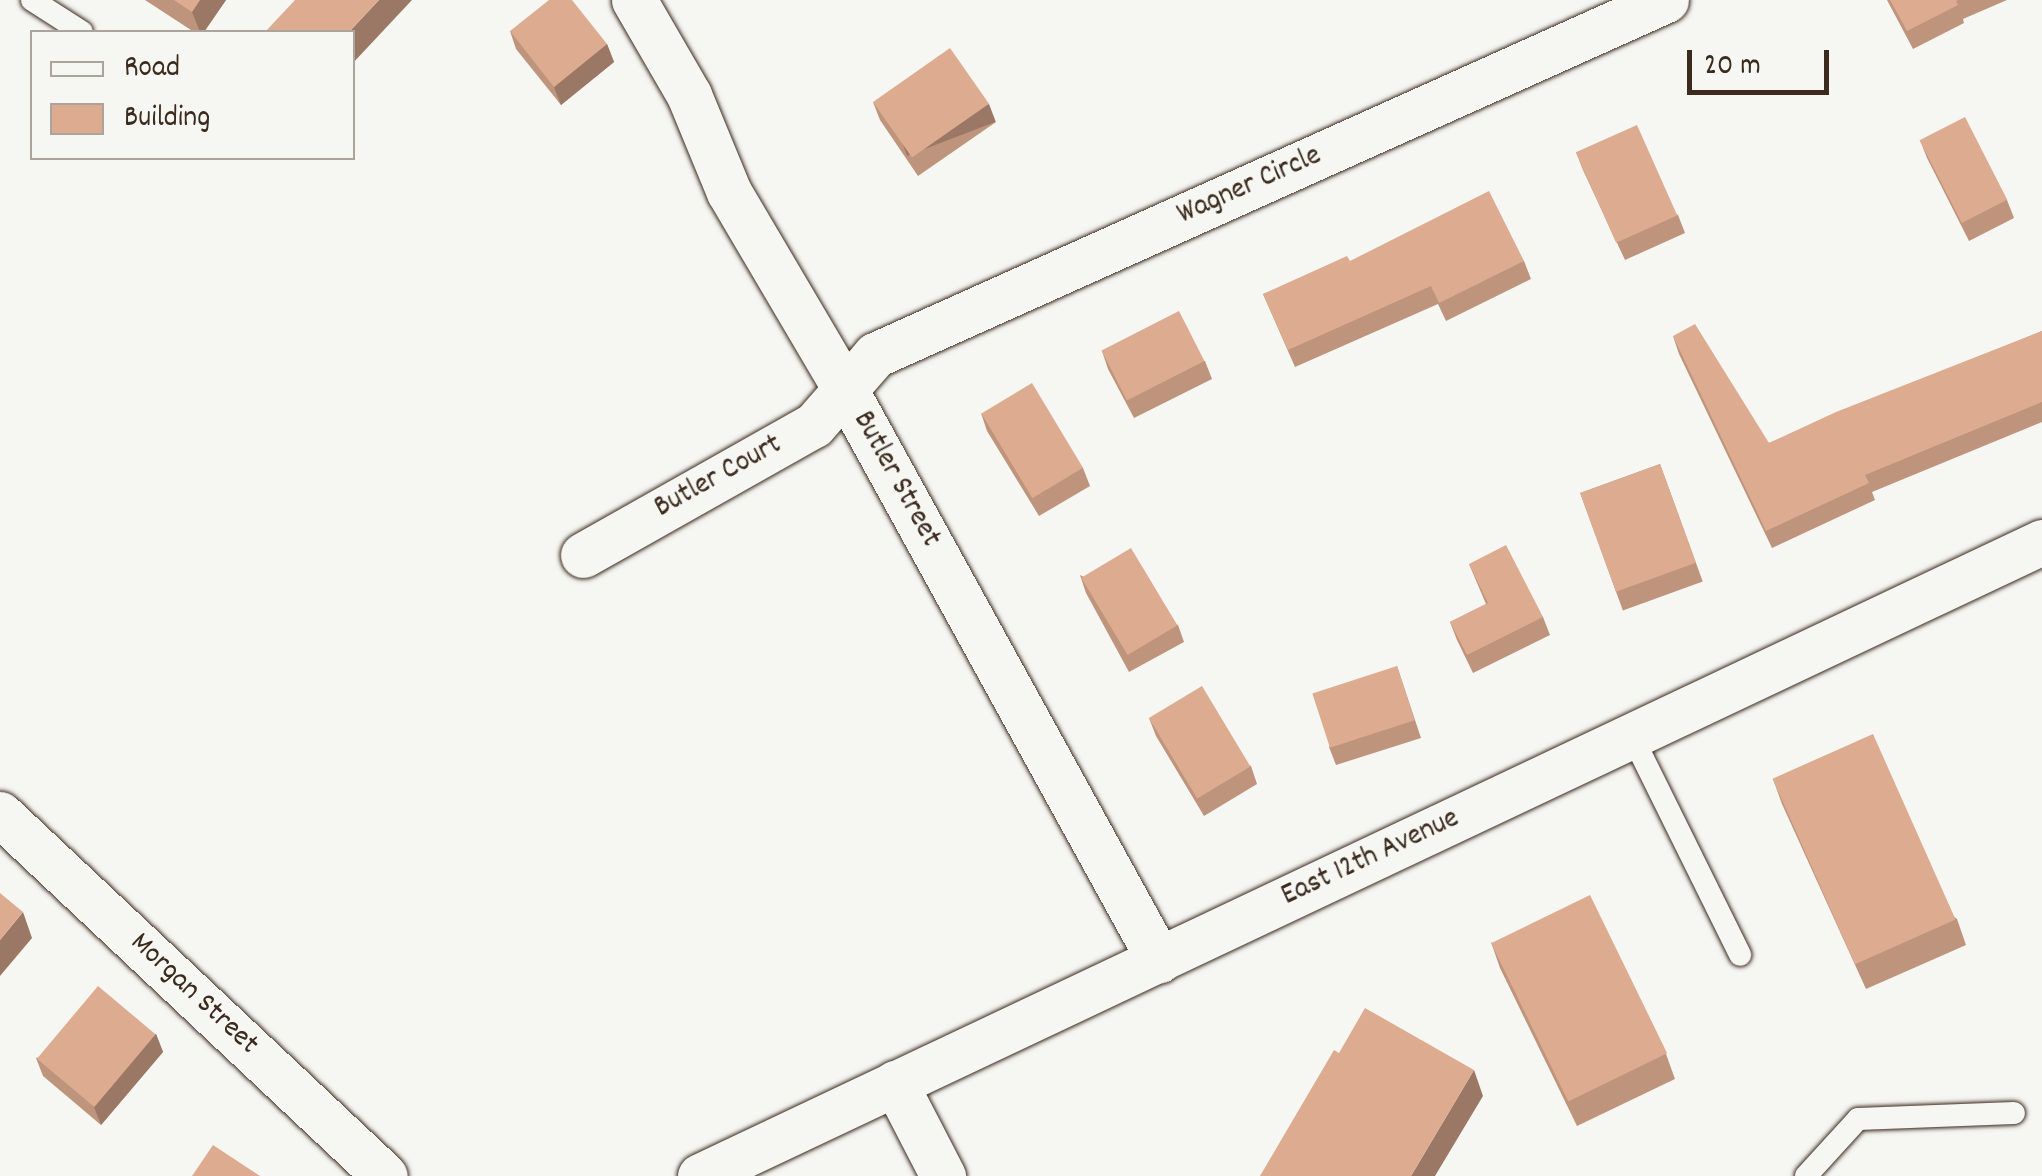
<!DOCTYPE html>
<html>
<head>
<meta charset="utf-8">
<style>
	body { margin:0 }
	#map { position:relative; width:2042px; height:1176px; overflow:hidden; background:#f6f6f2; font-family:Dekko,sans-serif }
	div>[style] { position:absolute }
	.roads { filter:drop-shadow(0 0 2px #3b2a1e) drop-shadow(0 0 2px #3b2a1e) }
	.service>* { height:22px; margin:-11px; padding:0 11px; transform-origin:11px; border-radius:11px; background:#f6f6f2 }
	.minor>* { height:45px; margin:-22.5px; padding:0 22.5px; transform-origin:22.5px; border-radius:22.5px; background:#f6f6f2 }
	.wall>* { inset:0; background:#be947c; transform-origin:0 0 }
	.shaded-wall>* { inset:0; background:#9b7865; transform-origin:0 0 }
	.building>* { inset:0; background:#ddac90; transform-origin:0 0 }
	span { translate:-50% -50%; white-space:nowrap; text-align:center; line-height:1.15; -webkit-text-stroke:8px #f6f6f2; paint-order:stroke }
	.street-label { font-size:30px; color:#3b2a1e }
	.legend { position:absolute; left:30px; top:30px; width:325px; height:130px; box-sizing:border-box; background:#f6f6f2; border:2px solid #aba49d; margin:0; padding:12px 18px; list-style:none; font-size:30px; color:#3b2a1e }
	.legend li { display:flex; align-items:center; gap:20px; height:50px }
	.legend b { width:50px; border:2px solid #aba49d }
	.scale { position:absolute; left:1687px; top:50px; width:142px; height:45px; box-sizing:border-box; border:5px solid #3b2a1e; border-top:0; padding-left:12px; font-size:30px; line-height:35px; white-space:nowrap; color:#3b2a1e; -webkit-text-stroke:8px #f6f6f2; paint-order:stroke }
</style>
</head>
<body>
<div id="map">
	<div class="roads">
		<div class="service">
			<div style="left:32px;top:0;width:59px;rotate:32.6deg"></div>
			<div style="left:1632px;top:736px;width:244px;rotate:63.7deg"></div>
			<div style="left:1806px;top:1176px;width:77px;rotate:-47.6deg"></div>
			<div style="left:1858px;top:1119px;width:156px;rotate:-2.2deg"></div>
		</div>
		<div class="minor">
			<div style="left:634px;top:0;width:110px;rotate:59.9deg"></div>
			<div style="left:689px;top:95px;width:105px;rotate:67.6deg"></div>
			<div style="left:729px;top:192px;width:229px;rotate:59.5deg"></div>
			<div style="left:845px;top:389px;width:652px;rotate:61.19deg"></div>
			<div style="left:583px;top:555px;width:265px;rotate:-29.4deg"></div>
			<div style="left:814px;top:425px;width:93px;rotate:-48.9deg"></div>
			<div style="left:875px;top:355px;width:867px;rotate:-24.17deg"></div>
			<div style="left:0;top:814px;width:528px;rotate:43.24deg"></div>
			<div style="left:895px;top:1083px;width:105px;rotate:62.7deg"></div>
			<div style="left:700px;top:1176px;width:1484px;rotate:-25.29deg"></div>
		</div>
	</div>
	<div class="wall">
		<div style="clip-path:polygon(145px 0,226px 0,204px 32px,194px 32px)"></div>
		<div style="clip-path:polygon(1887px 0,2007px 0,1963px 19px,1964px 23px,1913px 49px)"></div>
		<div style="clip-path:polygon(510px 31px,607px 44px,614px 62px,561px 105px,516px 49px)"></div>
		<div style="clip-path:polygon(873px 102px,996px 122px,918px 176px,880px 120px)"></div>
		<div style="clip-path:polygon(1920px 140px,2007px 200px,2014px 218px,1969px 241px,1927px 158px)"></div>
		<div style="clip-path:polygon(1576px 152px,1678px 215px,1685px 233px,1625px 260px,1583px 170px)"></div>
		<div style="clip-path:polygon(1350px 261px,1524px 261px,1531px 279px,1446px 321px,1438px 304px,1295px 367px,1263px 294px)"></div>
		<div style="clip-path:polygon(2042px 331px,2042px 422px,1872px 492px,1875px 500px,1772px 548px,1679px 354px,1673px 336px,1769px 443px)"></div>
		<div style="clip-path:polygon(1102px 351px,1205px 361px,1212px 379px,1134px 418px,1108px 369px)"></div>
		<div style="clip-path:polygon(981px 413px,1083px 468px,1090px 486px,1039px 516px,987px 431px)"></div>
		<div style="left:1660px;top:464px;width:125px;height:85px;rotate:70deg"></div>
		<div style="clip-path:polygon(1469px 564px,1543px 617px,1550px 635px,1473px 673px,1457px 640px,1450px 622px,1486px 604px)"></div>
		<div style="clip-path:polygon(1080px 575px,1178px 625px,1184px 642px,1129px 672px,1086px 593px)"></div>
		<div style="clip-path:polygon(1397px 666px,1421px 738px,1336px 765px,1329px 747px)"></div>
		<div style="clip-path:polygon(1149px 718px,1251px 766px,1257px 784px,1204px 816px,1156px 736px)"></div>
		<div style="clip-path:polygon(1773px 779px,1957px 919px,1966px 945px,1866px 989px,1782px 804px)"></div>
		<div style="clip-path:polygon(1491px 942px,1666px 1054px,1675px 1079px,1577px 1126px,1500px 968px)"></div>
		<div style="clip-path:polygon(156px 1034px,163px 1052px,101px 1125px,43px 1076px,36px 1058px)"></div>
	</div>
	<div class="shaded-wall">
		<div style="clip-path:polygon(200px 0,226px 0,204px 32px,200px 32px,192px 12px)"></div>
		<div style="clip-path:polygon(379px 0,412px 0,352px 64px,352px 32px,349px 32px)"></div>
		<div style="clip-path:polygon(607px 44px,614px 62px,561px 105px,554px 87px)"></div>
		<div style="left:989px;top:104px;width:19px;height:95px;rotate:69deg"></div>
		<div style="clip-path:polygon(23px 912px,32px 938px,0 976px,0 940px)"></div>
		<div style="clip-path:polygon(156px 1034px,163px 1052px,101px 1125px,94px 1107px)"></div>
		<div style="clip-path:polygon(1474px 1070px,1483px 1096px,1435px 1176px,1411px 1176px)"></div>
	</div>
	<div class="building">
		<div style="clip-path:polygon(174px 0,200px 0,192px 12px)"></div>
		<div style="clip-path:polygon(295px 0,379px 0,349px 32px,265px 32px)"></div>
		<div style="clip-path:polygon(549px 0,572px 0,607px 44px,554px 87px,510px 31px)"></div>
		<div style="clip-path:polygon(1890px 0,1958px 0,1956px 1px,1958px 5px,1907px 31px)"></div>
		<div style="left:950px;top:48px;width:68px;height:94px;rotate:55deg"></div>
		<div style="left:1965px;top:117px;width:93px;height:51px;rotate:63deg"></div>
		<div style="left:1637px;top:125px;width:99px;height:67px;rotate:66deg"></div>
		<div style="clip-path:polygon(1489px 191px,1524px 261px,1439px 303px,1431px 286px,1288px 350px,1263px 294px,1347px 256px,1350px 261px)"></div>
		<div style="left:1179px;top:311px;width:56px;height:87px;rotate:63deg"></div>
		<div style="clip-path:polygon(1695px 324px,1769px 443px,1836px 412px,2042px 331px,2042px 402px,1865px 475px,1869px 483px,1766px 531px,1673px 336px)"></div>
		<div style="left:1032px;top:383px;width:99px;height:59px;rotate:59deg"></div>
		<div style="left:1660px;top:464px;width:105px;height:85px;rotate:70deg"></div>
		<div style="clip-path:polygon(1506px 545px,1543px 617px,1467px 655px,1450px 622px,1488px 603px,1469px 564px)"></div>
		<div style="left:1131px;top:548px;width:90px;height:58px;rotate:59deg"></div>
		<div style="left:1397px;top:666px;width:57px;height:89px;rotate:72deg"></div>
		<div style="left:1202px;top:686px;width:94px;height:62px;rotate:59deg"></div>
		<div style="left:1873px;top:734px;width:203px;height:110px;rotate:66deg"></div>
		<div style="clip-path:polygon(0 893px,23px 912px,0 940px)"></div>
		<div style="left:1590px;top:895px;width:176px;height:110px;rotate:64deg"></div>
		<div style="left:98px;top:986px;width:75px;height:95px;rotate:40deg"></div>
		<div style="clip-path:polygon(1365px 1008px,1474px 1070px,1411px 1176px,1260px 1176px,1334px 1050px,1339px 1053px)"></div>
		<div style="clip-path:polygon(213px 1145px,260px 1176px,192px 1176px)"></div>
	</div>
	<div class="street-label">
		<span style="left:1250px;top:187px;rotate:-24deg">Wagner Circle</span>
		<span style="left:719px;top:478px;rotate:-29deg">Butler Court</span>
		<span style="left:895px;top:480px;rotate:61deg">Butler Street</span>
		<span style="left:1371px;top:859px;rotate:-25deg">East 12th Avenue</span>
		<span style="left:193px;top:995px;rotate:43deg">Morgan Street</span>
	</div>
	<ul class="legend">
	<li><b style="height:12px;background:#f6f6f2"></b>Road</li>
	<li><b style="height:28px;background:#ddac90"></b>Building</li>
	</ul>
	<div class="scale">20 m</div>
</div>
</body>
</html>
